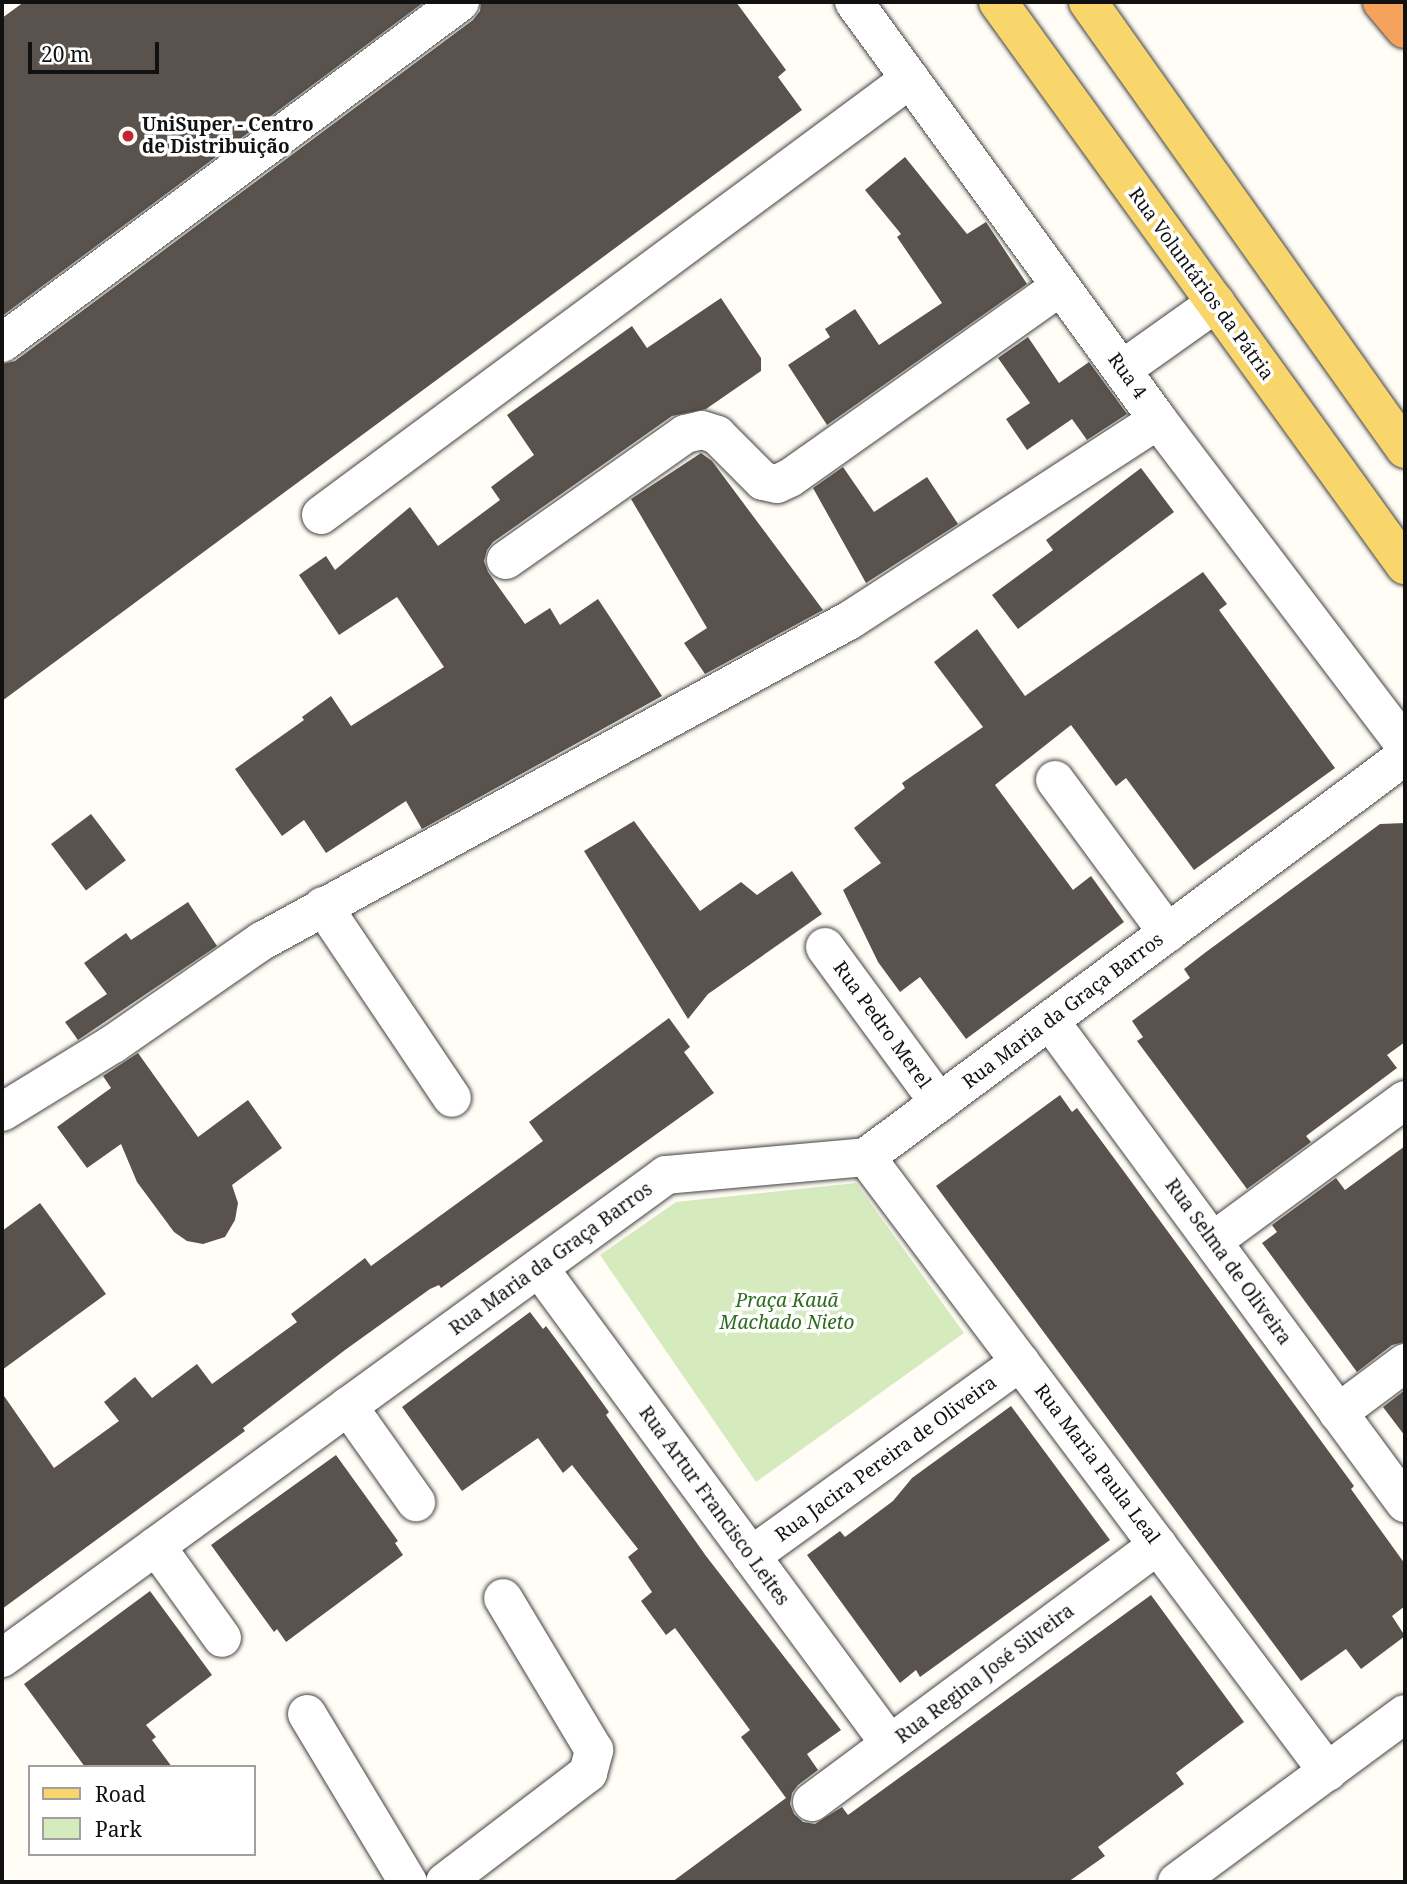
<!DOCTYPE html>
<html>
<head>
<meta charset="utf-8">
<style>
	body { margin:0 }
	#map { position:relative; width:1407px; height:1884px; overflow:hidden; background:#fffdf5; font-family:"Noto Serif",serif }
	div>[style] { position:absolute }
	.green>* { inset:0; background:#d5ebbd }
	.building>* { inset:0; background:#5a524d; transform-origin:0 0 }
	.roads { filter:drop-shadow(0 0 2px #444) drop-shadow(0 0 2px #444) }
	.minor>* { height:38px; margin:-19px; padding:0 19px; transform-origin:19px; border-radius:19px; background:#fff }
	.major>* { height:38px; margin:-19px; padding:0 19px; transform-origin:19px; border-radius:19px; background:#f9d66b }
	.highway>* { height:38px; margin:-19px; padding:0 19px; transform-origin:19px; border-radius:19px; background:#f5a25d }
	.dots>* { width:19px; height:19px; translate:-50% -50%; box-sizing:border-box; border:4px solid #fff; border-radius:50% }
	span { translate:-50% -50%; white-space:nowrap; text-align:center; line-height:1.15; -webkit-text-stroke:7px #fff; paint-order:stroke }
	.poi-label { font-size:19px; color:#111; font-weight:700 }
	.left { translate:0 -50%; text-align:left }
	.street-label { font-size:19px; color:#111 }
	.park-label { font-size:19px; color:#2f6b1f; font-style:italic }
	.frame { position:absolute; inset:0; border:4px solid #111; pointer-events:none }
	.legend { position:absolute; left:28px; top:1765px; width:228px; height:91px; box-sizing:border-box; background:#fff; border:2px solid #a0a0a0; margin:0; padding:9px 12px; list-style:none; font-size:21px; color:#111 }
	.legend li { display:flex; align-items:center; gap:14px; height:35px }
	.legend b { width:35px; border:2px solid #a0a0a0 }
	.scale { position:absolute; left:28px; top:42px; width:131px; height:32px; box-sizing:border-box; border:4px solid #111; border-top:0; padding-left:9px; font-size:21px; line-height:24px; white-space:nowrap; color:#111; -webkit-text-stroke:5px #fff; paint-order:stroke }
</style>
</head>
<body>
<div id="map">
	<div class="green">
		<div style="clip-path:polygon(856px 1183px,964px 1333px,756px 1482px,600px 1255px,676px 1202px)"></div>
	</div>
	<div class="building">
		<div style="clip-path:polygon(24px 2px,424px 2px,2px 316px,2px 18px)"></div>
		<div style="clip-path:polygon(481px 2px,736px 2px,786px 70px,778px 77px,802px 110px,2px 701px,2px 364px,15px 361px,473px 20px,480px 11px)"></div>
		<div style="clip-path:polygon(905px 157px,967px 234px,986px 222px,1027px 284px,827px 425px,788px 365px,830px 337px,825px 329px,855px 309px,879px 345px,942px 303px,897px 237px,901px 234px,865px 190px)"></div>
		<div style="clip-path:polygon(721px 298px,761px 358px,761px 371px,706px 409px,672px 416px,493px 542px,487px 550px,484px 561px,488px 572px,525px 624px,550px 608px,560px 625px,598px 599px,662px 696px,422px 829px,406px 801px,326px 853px,304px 820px,282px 836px,235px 769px,304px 720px,302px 717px,331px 696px,351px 726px,444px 667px,397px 597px,339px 635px,299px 575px,326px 556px,335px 570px,410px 507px,438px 546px,500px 500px,491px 487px,534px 455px,507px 415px,632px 326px,647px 348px)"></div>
		<div style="clip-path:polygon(1028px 337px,1059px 383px,1089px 362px,1127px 414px,1087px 440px,1072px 419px,1027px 450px,1006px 419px,1030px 403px,998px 358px)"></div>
		<div style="clip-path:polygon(701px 453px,712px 461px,823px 610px,705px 674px,684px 643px,707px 628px,631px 499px)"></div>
		<div style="clip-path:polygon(843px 467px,874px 512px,927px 477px,958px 524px,866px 583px,813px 488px)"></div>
		<div style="clip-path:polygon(1141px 468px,1174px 512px,1018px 629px,992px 595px,1053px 550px,1046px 540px)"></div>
		<div style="clip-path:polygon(1203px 572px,1227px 604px,1219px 610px,1335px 768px,1194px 870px,1126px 778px,1116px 786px,1071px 725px,995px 785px,1073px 890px,1091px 876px,1124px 922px,966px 1039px,920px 977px,900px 992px,878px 962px,843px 890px,881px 863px,854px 828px,905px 788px,902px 783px,983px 727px,934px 662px,977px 629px,1025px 696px)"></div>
		<div style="left:91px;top:814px;width:58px;height:50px;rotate:53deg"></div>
		<div style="clip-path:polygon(634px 821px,700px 911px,741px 882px,757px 895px,792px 871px,822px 914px,708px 994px,688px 1019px,584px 851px)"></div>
		<div style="clip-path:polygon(1405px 823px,1405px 1042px,1387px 1055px,1397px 1068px,1306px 1136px,1311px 1142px,1247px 1189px,1137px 1041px,1143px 1037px,1132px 1021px,1190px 978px,1184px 969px,1206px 952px,1380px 824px)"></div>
		<div style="clip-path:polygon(188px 902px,217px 946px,78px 1040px,65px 1022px,107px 994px,84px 963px,126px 933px,131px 940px)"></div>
		<div style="clip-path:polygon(669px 1018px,690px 1047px,684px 1052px,714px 1093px,441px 1288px,439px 1285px,430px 1289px,345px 1350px,243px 1428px,245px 1431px,2px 1609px,2px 1393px,54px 1468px,119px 1421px,104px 1402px,135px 1377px,152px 1398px,197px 1364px,212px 1384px,297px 1322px,291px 1314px,365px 1258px,371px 1266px,543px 1141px,529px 1122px)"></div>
		<div style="clip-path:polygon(138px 1053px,198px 1137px,248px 1100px,282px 1148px,232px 1185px,238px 1203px,235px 1220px,225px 1237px,203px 1244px,187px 1241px,174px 1232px,137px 1182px,121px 1144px,87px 1168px,57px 1127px,111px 1088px,103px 1076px)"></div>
		<div style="clip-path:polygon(1060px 1095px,1072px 1112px,1077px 1108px,1125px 1173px,1354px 1486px,1351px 1489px,1405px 1564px,1405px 1606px,1392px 1616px,1405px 1636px,1361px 1669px,1346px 1649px,1301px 1681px,936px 1186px)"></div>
		<div style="clip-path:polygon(1405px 1146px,1405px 1342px,1392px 1345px,1357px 1372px,1262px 1243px,1277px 1232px,1272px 1225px,1336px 1178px,1345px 1190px)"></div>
		<div style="clip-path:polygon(40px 1203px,106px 1294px,2px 1370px,2px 1231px)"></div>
		<div style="clip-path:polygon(530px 1312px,543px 1329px,546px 1326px,578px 1369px,609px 1412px,606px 1415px,706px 1556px,841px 1730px,807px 1754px,818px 1770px,798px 1785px,792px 1793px,790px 1804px,794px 1814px,803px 1822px,815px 1824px,842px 1807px,848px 1815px,1151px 1595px,1244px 1722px,1176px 1773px,1184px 1784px,1098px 1847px,1105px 1856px,1068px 1882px,672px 1882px,786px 1798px,741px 1737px,750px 1730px,675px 1628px,666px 1635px,641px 1601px,652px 1592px,628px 1557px,638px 1549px,572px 1465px,563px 1473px,538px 1438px,462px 1491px,402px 1407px)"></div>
		<div style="clip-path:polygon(1405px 1390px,1405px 1436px,1383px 1407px)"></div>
		<div style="clip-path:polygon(1011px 1406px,1110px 1540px,920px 1677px,916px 1670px,900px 1683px,807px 1555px,840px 1531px,845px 1537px,893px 1501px,912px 1478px)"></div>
		<div style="clip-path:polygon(336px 1455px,398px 1541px,395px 1543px,403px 1555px,286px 1642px,277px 1629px,274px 1632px,211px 1545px)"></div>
		<div style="clip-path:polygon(150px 1591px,212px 1675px,146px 1725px,156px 1737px,152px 1740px,172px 1767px,85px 1767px,24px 1684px)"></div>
	</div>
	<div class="roads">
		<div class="minor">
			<div style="left:854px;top:2px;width:517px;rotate:53.97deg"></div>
			<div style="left:1158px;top:420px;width:409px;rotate:52.8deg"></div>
			<div style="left:2px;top:343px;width:571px;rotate:-36.67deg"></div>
			<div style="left:1123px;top:369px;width:114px;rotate:-35.4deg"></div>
			<div style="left:321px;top:515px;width:733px;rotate:-36.51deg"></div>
			<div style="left:506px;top:560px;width:219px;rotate:-35.1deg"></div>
			<div style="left:685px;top:434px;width:17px;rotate:-13deg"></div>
			<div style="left:702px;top:430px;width:16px;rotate:18deg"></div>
			<div style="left:717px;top:435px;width:65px;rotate:45deg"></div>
			<div style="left:763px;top:481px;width:14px;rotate:12deg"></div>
			<div style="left:777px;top:484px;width:14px;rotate:-25deg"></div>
			<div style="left:790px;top:478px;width:331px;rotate:-35.3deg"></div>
			<div style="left:1055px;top:780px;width:190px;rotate:53.6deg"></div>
			<div style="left:323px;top:906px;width:231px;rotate:56.1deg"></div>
			<div style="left:825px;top:947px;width:193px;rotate:53.8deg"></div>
			<div style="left:1050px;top:1021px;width:599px;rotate:53.63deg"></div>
			<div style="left:2px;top:1112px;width:130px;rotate:-31.5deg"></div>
			<div style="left:113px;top:1044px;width:181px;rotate:-34.7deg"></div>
			<div style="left:262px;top:941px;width:670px;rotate:-28.63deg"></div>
			<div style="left:850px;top:620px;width:367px;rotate:-33deg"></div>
			<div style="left:866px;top:1157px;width:769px;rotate:53.09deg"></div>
			<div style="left:1213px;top:1241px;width:238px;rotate:-36.3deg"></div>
			<div style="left:539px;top:1268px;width:591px;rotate:53.6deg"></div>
			<div style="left:348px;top:1406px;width:118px;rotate:54.7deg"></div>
			<div style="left:1338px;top:1413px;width:84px;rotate:-36.7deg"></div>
			<div style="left:156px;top:1546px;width:113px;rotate:54.3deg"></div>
			<div style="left:751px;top:1556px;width:332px;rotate:-35.8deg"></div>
			<div style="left:2px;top:1658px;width:821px;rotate:-36.03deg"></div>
			<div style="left:666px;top:1175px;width:201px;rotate:-5.1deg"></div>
			<div style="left:866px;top:1157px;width:672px;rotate:-36.65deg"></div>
			<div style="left:307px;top:1714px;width:196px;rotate:59deg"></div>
			<div style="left:812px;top:1802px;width:431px;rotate:-36.6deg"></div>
			<div style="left:445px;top:1882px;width:180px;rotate:-37.3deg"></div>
			<div style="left:588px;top:1773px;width:24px;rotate:-75deg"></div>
			<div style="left:594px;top:1750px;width:177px;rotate:-120.9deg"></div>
			<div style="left:1177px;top:1882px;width:283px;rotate:-36.4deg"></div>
		</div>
		<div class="major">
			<div style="left:998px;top:2px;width:695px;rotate:54.14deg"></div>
			<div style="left:1088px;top:2px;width:548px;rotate:54.66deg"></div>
		</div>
		<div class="highway">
			<div style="left:1382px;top:2px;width:35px;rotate:50deg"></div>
		</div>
	</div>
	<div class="dots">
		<div style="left:128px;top:136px;background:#c4262e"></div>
	</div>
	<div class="poi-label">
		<span class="left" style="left:142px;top:136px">UniSuper - Centro<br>de Distribuição</span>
	</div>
	<div class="street-label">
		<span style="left:1201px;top:284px;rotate:54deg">Rua Voluntários da Pátria</span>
		<span style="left:1127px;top:376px;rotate:54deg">Rua 4</span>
		<span style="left:1063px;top:1011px;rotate:-37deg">Rua Maria da Graça Barros</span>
		<span style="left:882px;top:1025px;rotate:54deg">Rua Pedro Merel</span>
		<span style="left:551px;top:1259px;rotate:-36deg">Rua Maria da Graça Barros</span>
		<span style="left:1228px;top:1262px;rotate:54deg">Rua Selma de Oliveira</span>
		<span style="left:886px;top:1459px;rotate:-36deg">Rua Jacira Pereira de Oliveira</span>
		<span style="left:1097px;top:1464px;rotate:53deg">Rua Maria Paula Leal</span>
		<span style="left:714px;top:1506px;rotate:54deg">Rua Artur Francisco Leites</span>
		<span style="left:985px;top:1674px;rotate:-37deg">Rua Regina José Silveira</span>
	</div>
	<div class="park-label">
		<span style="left:787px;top:1312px">Praça Kauã<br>Machado Nieto</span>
	</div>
	<div class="frame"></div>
	<ul class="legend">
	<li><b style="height:9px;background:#f9d66b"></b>Road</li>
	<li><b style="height:19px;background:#d5ebbd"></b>Park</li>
	</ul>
	<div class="scale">20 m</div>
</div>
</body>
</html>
